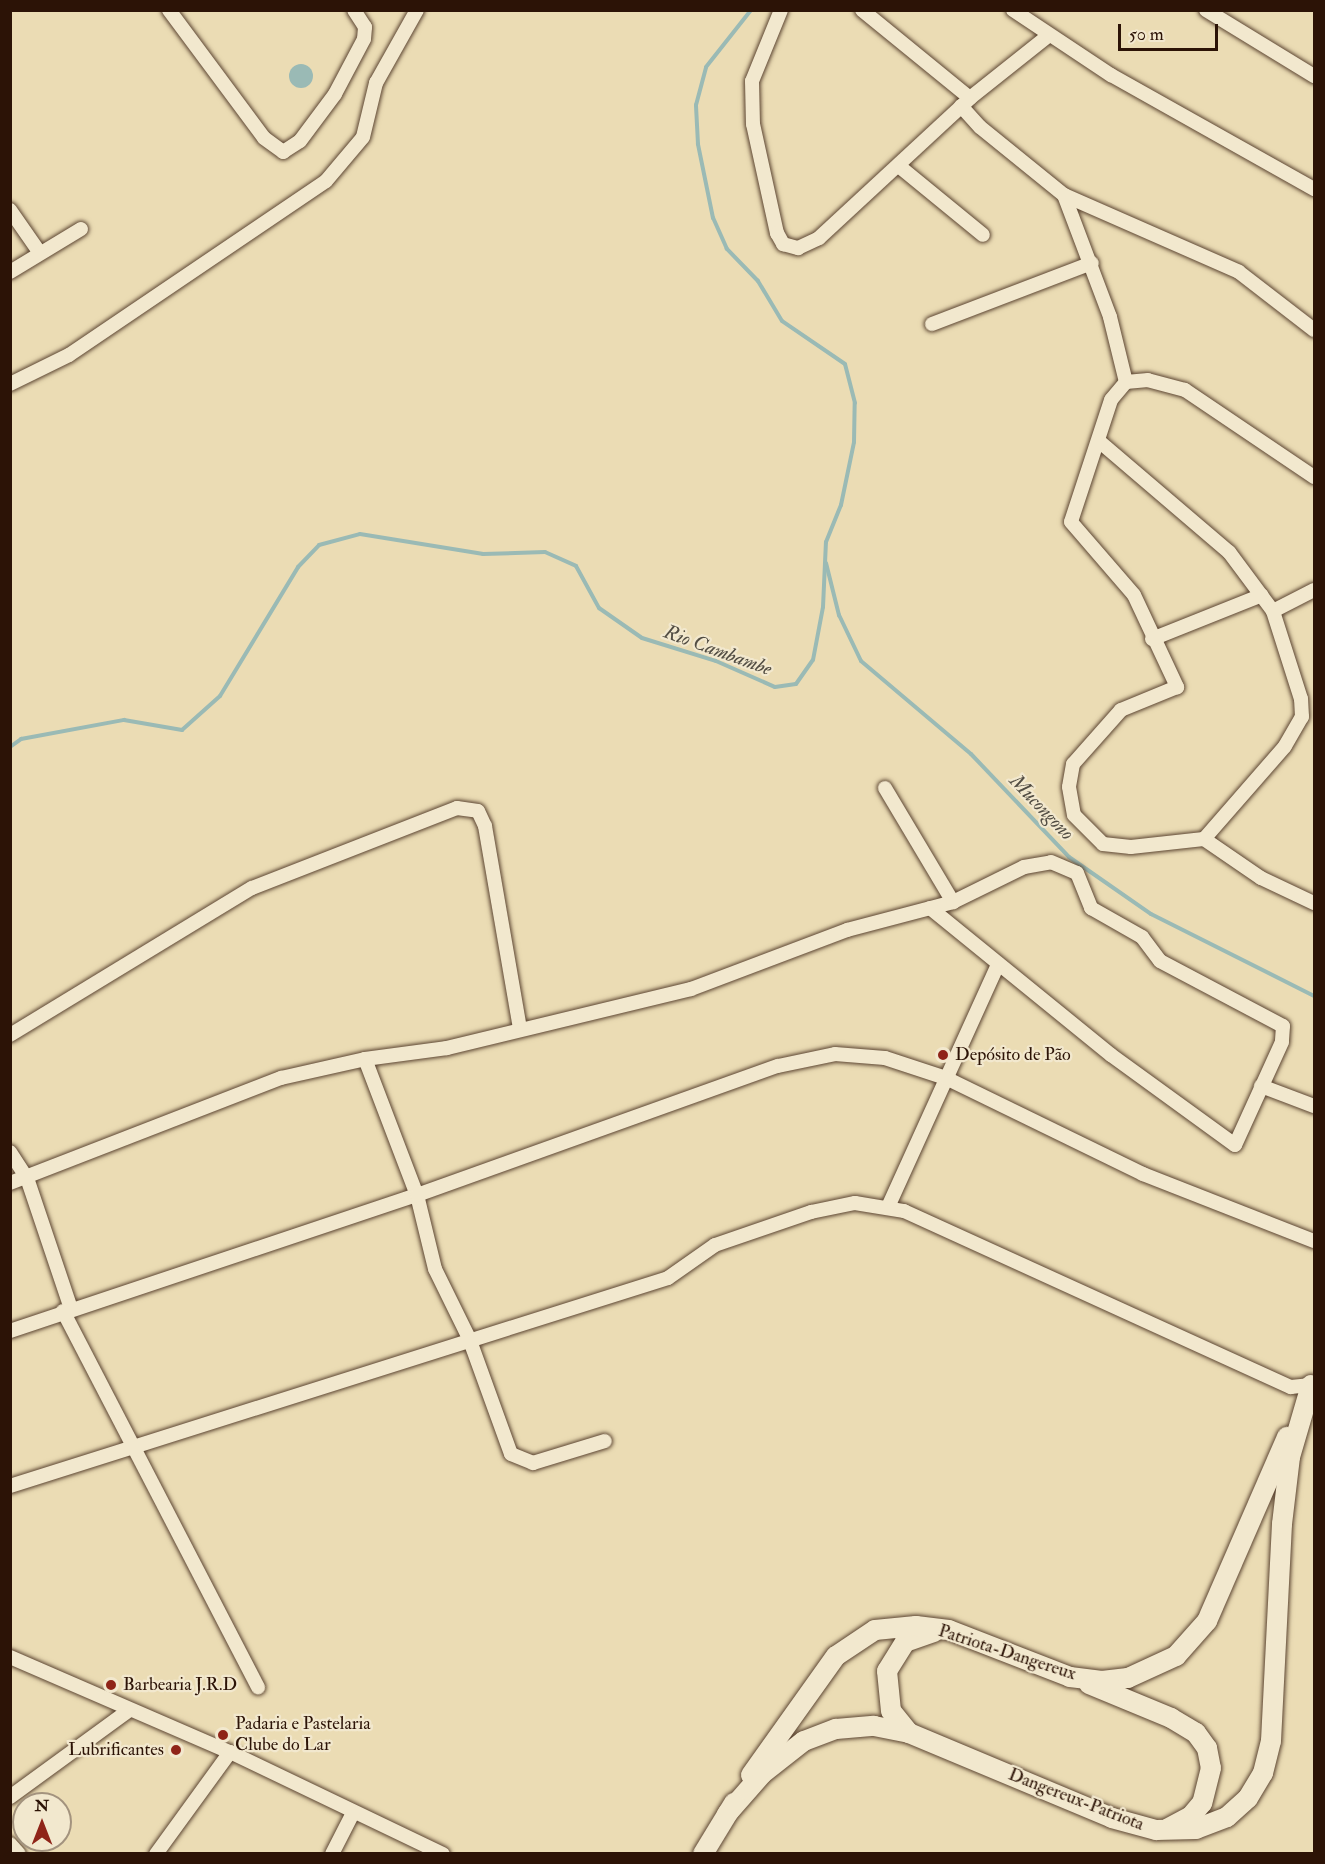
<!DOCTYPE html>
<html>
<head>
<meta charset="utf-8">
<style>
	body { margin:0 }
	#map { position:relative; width:1325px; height:1864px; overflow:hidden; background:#ebdcb4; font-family:"IM FELL Double Pica",serif }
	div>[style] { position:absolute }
	.water>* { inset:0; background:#9abab5 }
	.round { border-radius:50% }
	.stream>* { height:4px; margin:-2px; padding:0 2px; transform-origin:2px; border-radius:2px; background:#9abab5 }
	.roads { filter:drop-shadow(0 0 2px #5c4532) drop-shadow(0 0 2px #5c4532) }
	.street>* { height:14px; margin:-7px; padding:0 7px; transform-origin:7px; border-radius:7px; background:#f2e8ce }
	.secondary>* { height:20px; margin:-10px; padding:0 10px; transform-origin:10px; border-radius:10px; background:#f2e8ce }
	.dots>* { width:16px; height:16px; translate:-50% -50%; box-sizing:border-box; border:3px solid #f2e8ce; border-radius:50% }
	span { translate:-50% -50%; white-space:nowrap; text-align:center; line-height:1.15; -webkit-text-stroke:4.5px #f2e8ce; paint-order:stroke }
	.poi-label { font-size:18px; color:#2c1306 }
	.left { translate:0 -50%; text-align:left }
	.right { translate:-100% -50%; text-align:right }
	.street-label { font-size:18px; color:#2c1306 }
	.water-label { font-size:20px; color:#524d43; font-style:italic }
	.frame { position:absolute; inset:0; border:12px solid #2c1306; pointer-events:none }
	.north { position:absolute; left:12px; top:1792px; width:60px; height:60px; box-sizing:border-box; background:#f2e8ce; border:2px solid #a3937e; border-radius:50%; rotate:0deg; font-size:16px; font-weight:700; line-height:24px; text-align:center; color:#2c1306 }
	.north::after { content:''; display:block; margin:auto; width:21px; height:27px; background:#8f2418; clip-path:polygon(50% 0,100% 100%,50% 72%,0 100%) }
	.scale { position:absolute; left:1118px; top:24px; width:100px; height:27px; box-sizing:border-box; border:3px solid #2c1306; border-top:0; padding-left:8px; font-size:18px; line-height:21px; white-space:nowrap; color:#2c1306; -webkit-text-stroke:4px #f2e8ce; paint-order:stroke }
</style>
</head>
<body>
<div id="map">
	<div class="water">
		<div class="round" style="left:289px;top:64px;width:24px;height:24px"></div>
	</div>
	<div class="stream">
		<div style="left:826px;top:563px;width:54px;rotate:76deg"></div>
		<div style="left:839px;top:615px;width:51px;rotate:64.4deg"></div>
		<div style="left:861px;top:661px;width:144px;rotate:40.2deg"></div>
		<div style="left:971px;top:754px;width:142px;rotate:46.4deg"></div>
		<div style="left:1069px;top:857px;width:100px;rotate:34.8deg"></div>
		<div style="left:1151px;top:914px;width:182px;rotate:26.7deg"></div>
		<div style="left:10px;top:747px;width:14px;rotate:-36deg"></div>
		<div style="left:21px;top:739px;width:105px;rotate:-10.5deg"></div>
		<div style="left:124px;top:720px;width:59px;rotate:9.8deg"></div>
		<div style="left:182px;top:730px;width:51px;rotate:-41.8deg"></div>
		<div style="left:220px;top:696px;width:151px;rotate:-58.8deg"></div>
		<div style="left:298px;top:567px;width:30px;rotate:-46deg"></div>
		<div style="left:319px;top:545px;width:42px;rotate:-15deg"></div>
		<div style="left:360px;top:534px;width:125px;rotate:9.2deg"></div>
		<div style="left:483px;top:554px;width:62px;rotate:-1.8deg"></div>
		<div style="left:545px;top:552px;width:34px;rotate:24deg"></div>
		<div style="left:576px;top:566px;width:48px;rotate:61.3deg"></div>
		<div style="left:599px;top:608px;width:52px;rotate:34.9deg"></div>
		<div style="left:642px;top:638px;width:77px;rotate:17.3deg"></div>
		<div style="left:716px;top:661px;width:64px;rotate:23.8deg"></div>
		<div style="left:775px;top:687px;width:21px;rotate:-8deg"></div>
		<div style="left:796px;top:684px;width:29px;rotate:-55deg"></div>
		<div style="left:813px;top:660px;width:54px;rotate:-79.3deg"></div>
		<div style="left:823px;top:607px;width:65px;rotate:-87.4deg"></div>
		<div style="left:826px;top:542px;width:40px;rotate:-68deg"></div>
		<div style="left:841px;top:505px;width:64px;rotate:-78.3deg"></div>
		<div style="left:854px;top:442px;width:39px;rotate:-89deg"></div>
		<div style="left:855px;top:403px;width:40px;rotate:-104.4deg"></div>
		<div style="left:845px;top:364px;width:76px;rotate:-145.7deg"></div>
		<div style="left:782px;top:321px;width:47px;rotate:-121deg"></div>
		<div style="left:758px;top:281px;width:45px;rotate:-134.1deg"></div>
		<div style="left:727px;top:249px;width:34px;rotate:-114deg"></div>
		<div style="left:713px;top:218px;width:76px;rotate:-101.5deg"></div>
		<div style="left:698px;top:144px;width:39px;rotate:-93deg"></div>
		<div style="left:696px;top:105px;width:39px;rotate:-75deg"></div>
		<div style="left:706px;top:67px;width:73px;rotate:-51.7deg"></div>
	</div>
	<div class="roads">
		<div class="street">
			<div style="left:169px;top:10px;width:159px;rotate:53.4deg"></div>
			<div style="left:264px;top:138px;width:24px;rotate:36deg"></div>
			<div style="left:283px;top:152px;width:20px;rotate:-33deg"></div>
			<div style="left:300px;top:141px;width:59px;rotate:-53.3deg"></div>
			<div style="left:335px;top:94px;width:62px;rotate:-62.2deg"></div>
			<div style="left:364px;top:39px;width:12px;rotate:-85deg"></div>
			<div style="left:365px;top:27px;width:20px;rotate:-123deg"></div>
			<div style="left:781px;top:10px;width:77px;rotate:112.2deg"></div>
			<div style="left:752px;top:81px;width:43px;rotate:88.7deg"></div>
			<div style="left:753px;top:124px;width:112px;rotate:77.6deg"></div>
			<div style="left:777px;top:233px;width:13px;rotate:61deg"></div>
			<div style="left:783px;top:244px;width:16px;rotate:15deg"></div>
			<div style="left:798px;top:248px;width:23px;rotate:-25deg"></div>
			<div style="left:819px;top:238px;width:206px;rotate:-42.8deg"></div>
			<div style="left:970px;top:98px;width:100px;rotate:-38.5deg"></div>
			<div style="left:862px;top:10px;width:139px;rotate:39.2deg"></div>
			<div style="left:1013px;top:10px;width:118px;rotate:33.6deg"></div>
			<div style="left:1111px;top:75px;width:233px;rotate:29.3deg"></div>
			<div style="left:1206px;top:10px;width:127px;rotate:31.4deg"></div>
			<div style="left:961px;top:106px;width:28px;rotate:48deg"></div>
			<div style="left:980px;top:127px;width:108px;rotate:39deg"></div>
			<div style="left:1064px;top:195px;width:191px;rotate:23.7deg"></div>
			<div style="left:1239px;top:272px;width:95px;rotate:37.7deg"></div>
			<div style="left:900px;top:167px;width:107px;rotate:39.3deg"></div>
			<div style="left:1064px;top:195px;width:130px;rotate:69.3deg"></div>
			<div style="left:1110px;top:317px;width:67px;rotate:76.2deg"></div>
			<div style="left:10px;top:210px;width:52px;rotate:55.1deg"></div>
			<div style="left:10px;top:272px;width:83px;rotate:-31.2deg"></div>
			<div style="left:932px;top:324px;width:171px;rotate:-20.9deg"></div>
			<div style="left:10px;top:384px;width:66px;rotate:-26.2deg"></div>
			<div style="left:69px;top:355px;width:310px;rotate:-34.1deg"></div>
			<div style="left:326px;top:181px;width:57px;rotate:-49.9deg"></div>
			<div style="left:363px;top:137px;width:56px;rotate:-76.5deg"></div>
			<div style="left:376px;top:83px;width:84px;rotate:-60.7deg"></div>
			<div style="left:1100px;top:442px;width:170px;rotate:40.5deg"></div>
			<div style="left:1229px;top:552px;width:74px;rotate:53.3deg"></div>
			<div style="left:1273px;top:611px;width:46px;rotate:-27.1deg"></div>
			<div style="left:1314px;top:477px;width:156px;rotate:-146deg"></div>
			<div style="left:1185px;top:390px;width:38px;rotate:-165deg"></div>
			<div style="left:1148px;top:380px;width:22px;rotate:175deg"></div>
			<div style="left:1126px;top:382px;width:23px;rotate:130deg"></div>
			<div style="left:1111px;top:400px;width:128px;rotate:108.2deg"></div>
			<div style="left:1071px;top:522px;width:96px;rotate:49.2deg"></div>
			<div style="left:1134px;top:595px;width:102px;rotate:64.9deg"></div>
			<div style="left:1177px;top:687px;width:61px;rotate:157.7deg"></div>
			<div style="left:1121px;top:710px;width:72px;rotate:131.6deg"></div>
			<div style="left:1073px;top:764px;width:23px;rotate:100deg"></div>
			<div style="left:1069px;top:787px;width:28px;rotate:80deg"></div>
			<div style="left:1074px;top:815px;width:41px;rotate:45deg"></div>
			<div style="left:1103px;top:844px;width:28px;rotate:6deg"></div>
			<div style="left:1131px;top:847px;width:73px;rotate:-6.3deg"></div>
			<div style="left:1204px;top:839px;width:69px;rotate:34.4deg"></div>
			<div style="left:1261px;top:878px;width:59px;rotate:25.3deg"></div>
			<div style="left:1152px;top:639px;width:118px;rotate:-21.8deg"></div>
			<div style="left:885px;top:788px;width:133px;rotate:59.2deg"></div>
			<div style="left:1204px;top:839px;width:123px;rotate:-48.9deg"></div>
			<div style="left:1285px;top:746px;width:34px;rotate:-60deg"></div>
			<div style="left:1302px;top:717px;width:18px;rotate:-93deg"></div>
			<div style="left:1301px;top:699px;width:92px;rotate:-107.7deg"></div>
			<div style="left:10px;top:1035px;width:283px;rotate:-31.3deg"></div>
			<div style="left:252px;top:888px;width:220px;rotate:-21.3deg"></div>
			<div style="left:457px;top:808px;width:21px;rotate:8deg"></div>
			<div style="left:478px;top:811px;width:17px;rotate:65deg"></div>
			<div style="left:485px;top:826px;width:206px;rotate:80.2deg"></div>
			<div style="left:365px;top:1059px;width:146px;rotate:69.1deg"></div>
			<div style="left:417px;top:1195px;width:76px;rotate:76.3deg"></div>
			<div style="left:435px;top:1269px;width:77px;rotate:63.8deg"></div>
			<div style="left:469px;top:1338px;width:123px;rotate:70.1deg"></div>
			<div style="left:511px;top:1454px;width:24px;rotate:22deg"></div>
			<div style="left:533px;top:1463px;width:75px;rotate:-17deg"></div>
			<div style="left:1261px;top:1086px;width:57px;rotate:20.7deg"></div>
			<div style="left:10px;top:1152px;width:31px;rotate:57deg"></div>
			<div style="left:27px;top:1178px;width:138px;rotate:71.4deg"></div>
			<div style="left:10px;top:1183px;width:291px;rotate:-21.2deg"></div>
			<div style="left:281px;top:1078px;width:86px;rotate:-12.7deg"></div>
			<div style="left:365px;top:1059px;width:83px;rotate:-7.6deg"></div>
			<div style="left:447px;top:1048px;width:251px;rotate:-13.6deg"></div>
			<div style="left:691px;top:989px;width:167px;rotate:-20.7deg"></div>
			<div style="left:847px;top:930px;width:110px;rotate:-14.8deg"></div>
			<div style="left:953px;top:902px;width:79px;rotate:-26.2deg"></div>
			<div style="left:1024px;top:867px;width:27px;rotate:-10deg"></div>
			<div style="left:1051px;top:862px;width:28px;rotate:23deg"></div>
			<div style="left:1077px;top:873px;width:38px;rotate:68deg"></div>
			<div style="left:1091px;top:908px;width:59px;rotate:29.6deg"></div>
			<div style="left:1142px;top:937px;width:30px;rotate:53deg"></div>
			<div style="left:1160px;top:961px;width:139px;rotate:27.9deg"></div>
			<div style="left:1283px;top:1026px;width:16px;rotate:94deg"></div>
			<div style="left:1282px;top:1042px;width:113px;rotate:114.5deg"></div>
			<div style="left:1235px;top:1145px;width:153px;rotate:-144deg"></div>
			<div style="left:1111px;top:1055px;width:233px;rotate:-140.9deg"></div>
			<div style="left:888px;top:1207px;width:267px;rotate:-65.6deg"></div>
			<div style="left:63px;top:1311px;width:424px;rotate:62.6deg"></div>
			<div style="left:10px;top:1331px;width:429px;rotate:-18.5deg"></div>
			<div style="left:417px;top:1195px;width:383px;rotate:-19.7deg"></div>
			<div style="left:778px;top:1066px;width:58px;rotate:-11.9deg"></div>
			<div style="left:835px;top:1054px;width:50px;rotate:4.6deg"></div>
			<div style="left:885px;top:1058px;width:64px;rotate:18.2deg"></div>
			<div style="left:946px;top:1078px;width:219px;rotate:26deg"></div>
			<div style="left:1143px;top:1174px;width:184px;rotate:21.4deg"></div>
			<div style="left:10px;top:1486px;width:690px;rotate:-17.54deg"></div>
			<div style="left:668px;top:1278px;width:57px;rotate:-35.1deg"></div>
			<div style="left:715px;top:1245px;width:102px;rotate:-19deg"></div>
			<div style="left:811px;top:1212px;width:45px;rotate:-11.6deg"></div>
			<div style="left:855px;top:1203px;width:50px;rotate:9.3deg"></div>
			<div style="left:904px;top:1211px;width:425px;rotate:24.5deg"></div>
			<div style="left:1291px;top:1387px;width:20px;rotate:-6deg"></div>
			<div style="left:10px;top:1657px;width:240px;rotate:23.4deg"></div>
			<div style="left:230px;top:1752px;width:236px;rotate:25.6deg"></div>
			<div style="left:10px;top:1797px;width:146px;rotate:-36.1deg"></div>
			<div style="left:10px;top:1844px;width:13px;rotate:48deg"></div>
			<div style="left:156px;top:1854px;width:126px;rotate:-54deg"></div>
			<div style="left:332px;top:1854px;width:46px;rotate:-62.9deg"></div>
		</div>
		<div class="secondary">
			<div style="left:1089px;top:1684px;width:89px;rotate:22.5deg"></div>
			<div style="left:1171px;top:1718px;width:29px;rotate:31deg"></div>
			<div style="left:1196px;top:1733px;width:19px;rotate:54deg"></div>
			<div style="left:1207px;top:1748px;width:20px;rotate:79deg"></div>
			<div style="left:1211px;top:1768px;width:36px;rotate:104deg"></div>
			<div style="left:1202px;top:1803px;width:17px;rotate:130deg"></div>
			<div style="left:1191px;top:1816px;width:26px;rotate:152deg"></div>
			<div style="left:909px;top:1733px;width:28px;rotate:-129deg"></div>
			<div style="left:891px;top:1711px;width:40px;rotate:-95.7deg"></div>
			<div style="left:887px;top:1671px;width:34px;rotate:-58deg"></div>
			<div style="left:905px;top:1642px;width:31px;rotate:-19deg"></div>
			<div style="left:751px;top:1775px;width:146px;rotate:-54.5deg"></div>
			<div style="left:836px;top:1656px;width:47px;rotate:-33.7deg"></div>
			<div style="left:875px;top:1630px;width:41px;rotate:-5.6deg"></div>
			<div style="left:916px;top:1626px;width:33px;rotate:7deg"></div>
			<div style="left:949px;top:1630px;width:130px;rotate:21.2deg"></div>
			<div style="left:1070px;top:1677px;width:32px;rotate:7deg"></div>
			<div style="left:1102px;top:1681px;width:26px;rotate:-7deg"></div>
			<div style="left:1128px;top:1678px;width:53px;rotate:-24.6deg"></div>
			<div style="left:1176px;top:1656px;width:47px;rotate:-48.5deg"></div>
			<div style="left:1207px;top:1621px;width:201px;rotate:-66.5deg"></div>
			<div style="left:727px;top:1814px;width:53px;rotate:-48.8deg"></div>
			<div style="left:762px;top:1774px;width:53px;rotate:-38.2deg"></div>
			<div style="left:804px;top:1741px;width:34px;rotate:-21deg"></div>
			<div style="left:836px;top:1729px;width:38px;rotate:-5deg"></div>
			<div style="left:874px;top:1726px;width:36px;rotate:11deg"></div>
			<div style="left:909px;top:1733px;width:220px;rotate:22.7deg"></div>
			<div style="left:1112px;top:1818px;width:46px;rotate:15.3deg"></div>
			<div style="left:1156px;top:1830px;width:40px;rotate:-1.4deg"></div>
			<div style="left:1196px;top:1829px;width:33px;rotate:-21deg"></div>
			<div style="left:1227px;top:1817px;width:28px;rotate:-42deg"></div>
			<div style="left:1248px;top:1798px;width:29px;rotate:-59deg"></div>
			<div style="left:1263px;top:1773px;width:33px;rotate:-76deg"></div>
			<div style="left:1271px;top:1741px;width:217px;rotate:-87.1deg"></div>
			<div style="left:1282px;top:1524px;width:67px;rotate:-83.2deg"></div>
			<div style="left:1290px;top:1457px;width:75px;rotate:-73.7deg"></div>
			<div style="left:703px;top:1854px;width:60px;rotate:-58.7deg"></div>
		</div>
	</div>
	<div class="dots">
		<div style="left:943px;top:1055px;background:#8f2418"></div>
		<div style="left:111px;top:1685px;background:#8f2418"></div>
		<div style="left:223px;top:1735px;background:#8f2418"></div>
		<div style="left:176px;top:1750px;background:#8f2418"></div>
	</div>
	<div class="poi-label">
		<span class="left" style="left:955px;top:1055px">Depósito de Pão</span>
		<span class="left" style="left:123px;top:1685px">Barbearia J.R.D</span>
		<span class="left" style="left:235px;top:1735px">Padaria e Pastelaria<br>Clube do Lar</span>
		<span class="right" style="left:164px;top:1750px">Lubrificantes</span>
	</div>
	<div class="street-label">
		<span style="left:1007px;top:1653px;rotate:18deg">Patriota-Dangereux</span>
		<span style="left:1076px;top:1800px;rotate:21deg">Dangereux-Patriota</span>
	</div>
	<div class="water-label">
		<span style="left:718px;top:650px;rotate:20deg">Rio Cambambe</span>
		<span style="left:1042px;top:807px;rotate:46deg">Mucongono</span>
	</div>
	<div class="frame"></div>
	<div class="north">N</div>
	<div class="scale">50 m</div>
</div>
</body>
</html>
